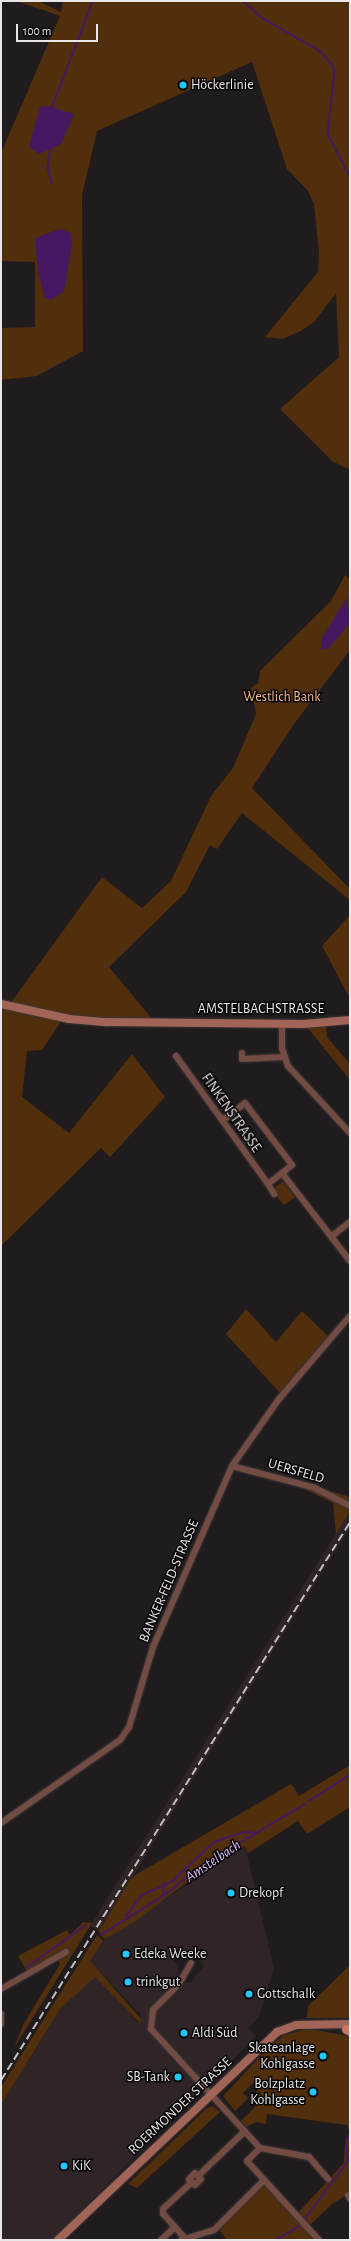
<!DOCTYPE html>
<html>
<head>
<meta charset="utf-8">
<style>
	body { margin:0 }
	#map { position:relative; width:351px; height:2241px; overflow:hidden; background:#201b1c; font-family:"Alegreya Sans",sans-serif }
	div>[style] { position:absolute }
	.built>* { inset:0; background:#2f2426 }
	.green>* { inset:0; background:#512e0c; transform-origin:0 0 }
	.water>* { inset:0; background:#441961 }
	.stream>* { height:1.5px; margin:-0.75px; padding:0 0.75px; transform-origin:0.75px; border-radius:0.75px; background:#441961 }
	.roads { filter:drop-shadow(0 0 1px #3c3738) drop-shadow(0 0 1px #3c3738) }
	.street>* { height:6px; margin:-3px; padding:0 3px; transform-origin:3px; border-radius:3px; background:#724b43 }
	.secondary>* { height:8px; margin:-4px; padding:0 4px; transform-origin:4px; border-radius:4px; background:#a36458 }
	.primary>* { height:9px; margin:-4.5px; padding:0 4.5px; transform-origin:4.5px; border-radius:4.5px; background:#c97867 }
	.rail>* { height:1.5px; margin-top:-0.75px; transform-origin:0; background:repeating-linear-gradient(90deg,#c3bfc0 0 8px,transparent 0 12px) }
	.dots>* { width:11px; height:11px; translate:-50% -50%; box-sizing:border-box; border:2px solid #080607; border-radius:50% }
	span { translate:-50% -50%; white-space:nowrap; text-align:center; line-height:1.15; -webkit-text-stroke:3px #080607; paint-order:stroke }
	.poi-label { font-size:14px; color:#eae6e7 }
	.left { translate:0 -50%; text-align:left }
	.right { translate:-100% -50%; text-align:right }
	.park-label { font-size:14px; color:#f3b889 }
	.street-label { font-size:14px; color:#eae6e7 }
	.water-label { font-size:15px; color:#e0befc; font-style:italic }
	.frame { position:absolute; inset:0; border:2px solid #eae6e7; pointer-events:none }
	.scale { position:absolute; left:16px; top:24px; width:82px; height:18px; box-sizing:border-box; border:2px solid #eae6e7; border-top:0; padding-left:5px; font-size:12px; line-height:14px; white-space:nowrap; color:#eae6e7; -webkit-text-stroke:3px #080607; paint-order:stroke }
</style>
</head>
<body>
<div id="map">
	<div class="built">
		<div style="clip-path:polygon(350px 1511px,350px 1527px,99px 1931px,90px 1926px)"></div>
		<div style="clip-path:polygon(evenodd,245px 1846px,274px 1968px,259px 2017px,248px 2028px,256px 2036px,52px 2240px,1px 2240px,1px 2105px,60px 2009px,95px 1976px,139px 2023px,141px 2015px,89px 1961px,105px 1939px,245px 1846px,190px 1950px,199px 1953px,203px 1967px,191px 1982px,179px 1984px,178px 1965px,171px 1958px,190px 1950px)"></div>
	</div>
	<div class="green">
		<div style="clip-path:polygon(17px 1px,38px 1px,61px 12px,63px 1px,350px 1px,350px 470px,332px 461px,280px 409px,339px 357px,336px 293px,315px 321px,301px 331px,282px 339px,265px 337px,318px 272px,319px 253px,314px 204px,308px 191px,287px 169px,252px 62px,97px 131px,82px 195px,83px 351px,37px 376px,1px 380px,1px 328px,35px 327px,35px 262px,1px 261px,1px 153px,60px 16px)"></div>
		<div style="clip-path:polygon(345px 575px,350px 579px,350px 650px,294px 724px,252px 788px,350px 889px,350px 900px,242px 813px,217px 849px,210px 845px,186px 892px,109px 967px,153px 1020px,64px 1015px,10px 1004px,102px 877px,142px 908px,171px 881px,211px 796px,233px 768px,256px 714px,251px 688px,258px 683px,260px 671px,331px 601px)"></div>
		<div style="clip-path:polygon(350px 915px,350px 994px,348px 995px,322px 946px)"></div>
		<div style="clip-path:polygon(1px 1007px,62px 1020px,42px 1050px,27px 1051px,22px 1097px,69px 1133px,132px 1054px,165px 1097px,110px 1157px,101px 1148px,1px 1246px)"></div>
		<div style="clip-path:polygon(306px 1026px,326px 1026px,327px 1037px,350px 1064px,350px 1080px)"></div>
		<div style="left:283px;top:1181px;width:20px;height:14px;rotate:53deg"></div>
		<div style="clip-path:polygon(246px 1309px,276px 1342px,302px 1311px,328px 1336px,280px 1393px,226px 1334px)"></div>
		<div style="clip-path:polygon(238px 1465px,344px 1495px,350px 1497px,350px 1511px,336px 1534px,333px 1503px,298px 1486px,233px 1470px)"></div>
		<div style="clip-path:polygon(350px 1765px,350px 1807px,307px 1834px,298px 1821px,248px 1853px,245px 1846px,182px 1886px,136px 1921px,105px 1939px,101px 1936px,99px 1931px,132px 1877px,291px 1784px,299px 1796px)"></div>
		<div style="clip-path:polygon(83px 1922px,92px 1923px,14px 2048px,23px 2025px,60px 1964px,55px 1956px,27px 1971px,18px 1956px,67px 1930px,70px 1935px)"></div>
		<div style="clip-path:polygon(97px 1935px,103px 1941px,90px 1961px,142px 2020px,140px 2023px,95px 1977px,60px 2009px,1px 2105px,1px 2087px)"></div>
		<div style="clip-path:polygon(350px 1965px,350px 2018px,307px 2018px,308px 2006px)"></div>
		<div style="clip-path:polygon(308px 2029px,350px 2036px,350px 2133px,347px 2125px,267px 2114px,266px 2124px,256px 2122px,246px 2127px,241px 2121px,261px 2101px,256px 2092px,259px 2088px,254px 2082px,243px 2093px,248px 2098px,235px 2111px,223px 2096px,272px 2044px,284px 2035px)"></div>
		<div style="clip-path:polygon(213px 2106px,220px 2112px,137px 2188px,128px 2184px,207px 2108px)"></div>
		<div style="clip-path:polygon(350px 2137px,350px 2193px,332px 2204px,305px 2230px,315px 2240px,227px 2240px,220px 2231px,233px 2212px,263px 2184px,294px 2217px,344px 2163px,345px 2140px)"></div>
	</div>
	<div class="water">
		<div style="clip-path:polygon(48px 106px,74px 114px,61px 144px,39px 154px,29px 146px,40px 107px)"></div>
		<div style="clip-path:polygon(60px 229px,71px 233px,72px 244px,64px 291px,51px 300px,45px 298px,38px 271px,35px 238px)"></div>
		<div style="clip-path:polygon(347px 597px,350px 623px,328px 649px,321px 650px,321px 640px)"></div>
	</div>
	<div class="stream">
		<div style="left:243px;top:1px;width:28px;rotate:41deg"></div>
		<div style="left:264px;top:19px;width:64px;rotate:29.7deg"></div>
		<div style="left:320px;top:51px;width:18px;rotate:47deg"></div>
		<div style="left:332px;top:64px;width:7px;rotate:63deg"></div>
		<div style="left:335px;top:70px;width:64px;rotate:96.2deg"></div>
		<div style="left:328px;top:134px;width:47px;rotate:62.4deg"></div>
		<div style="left:52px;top:107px;width:114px;rotate:-68.9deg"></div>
		<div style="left:51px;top:148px;width:19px;rotate:99deg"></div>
		<div style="left:48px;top:167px;width:16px;rotate:76deg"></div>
		<div style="left:350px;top:344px;width:1px;rotate:90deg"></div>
		<div style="left:350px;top:347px;width:4px;rotate:90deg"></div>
		<div style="left:309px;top:1801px;width:49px;rotate:-32.4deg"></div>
		<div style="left:163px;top:1895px;width:12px;rotate:-81deg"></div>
		<div style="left:128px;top:1919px;width:4px;rotate:-124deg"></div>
		<div style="left:126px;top:1916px;width:26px;rotate:-53deg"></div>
		<div style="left:142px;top:1895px;width:34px;rotate:-24deg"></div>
		<div style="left:173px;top:1881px;width:57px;rotate:-43.6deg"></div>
		<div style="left:214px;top:1842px;width:33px;rotate:-18deg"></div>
		<div style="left:245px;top:1832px;width:11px;rotate:5deg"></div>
		<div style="left:101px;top:1935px;width:77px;rotate:-32.2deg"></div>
		<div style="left:166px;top:1894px;width:43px;rotate:-39.3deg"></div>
		<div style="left:199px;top:1867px;width:123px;rotate:-30.7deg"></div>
		<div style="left:27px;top:1967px;width:72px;rotate:-35.4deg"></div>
		<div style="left:304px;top:2220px;width:74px;rotate:-53.3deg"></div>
		<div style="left:348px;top:2161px;width:20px;rotate:-96deg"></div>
		<div style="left:346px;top:2141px;width:6px;rotate:-59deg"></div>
		<div style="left:276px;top:2240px;width:29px;rotate:-31deg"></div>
	</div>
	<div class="roads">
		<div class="street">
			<div style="left:282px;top:1024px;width:24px;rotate:90deg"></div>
			<div style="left:282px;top:1048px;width:19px;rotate:72deg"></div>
			<div style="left:288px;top:1066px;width:91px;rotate:47.2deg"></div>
			<div style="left:242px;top:1053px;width:6px;rotate:90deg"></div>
			<div style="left:242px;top:1059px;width:42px;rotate:-2.7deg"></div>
			<div style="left:176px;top:1056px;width:158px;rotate:54.3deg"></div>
			<div style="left:268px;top:1184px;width:18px;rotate:-38deg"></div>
			<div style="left:282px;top:1173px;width:111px;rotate:52.3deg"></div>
			<div style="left:224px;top:1119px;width:26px;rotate:-37deg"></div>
			<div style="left:245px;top:1103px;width:78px;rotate:52.8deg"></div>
			<div style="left:292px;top:1165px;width:13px;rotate:141deg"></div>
			<div style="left:268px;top:1184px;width:12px;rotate:59deg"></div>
			<div style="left:332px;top:1236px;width:23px;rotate:-38deg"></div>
			<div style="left:232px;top:1466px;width:86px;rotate:14.8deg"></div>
			<div style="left:315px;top:1488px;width:39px;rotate:27deg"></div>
			<div style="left:1px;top:1823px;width:145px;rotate:-34.9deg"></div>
			<div style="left:120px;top:1740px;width:16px;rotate:-55deg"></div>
			<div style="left:129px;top:1727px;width:84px;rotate:-73.3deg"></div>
			<div style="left:153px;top:1647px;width:197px;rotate:-66.4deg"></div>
			<div style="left:232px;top:1466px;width:82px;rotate:-55deg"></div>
			<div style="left:279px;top:1399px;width:109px;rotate:-49.5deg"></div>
			<div style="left:191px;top:1963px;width:24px;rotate:120deg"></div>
			<div style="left:179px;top:1984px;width:37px;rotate:135deg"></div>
			<div style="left:153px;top:2010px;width:19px;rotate:96deg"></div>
			<div style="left:151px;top:2029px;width:161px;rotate:47.5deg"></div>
			<div style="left:260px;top:2148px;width:50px;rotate:10.4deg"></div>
			<div style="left:309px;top:2157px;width:29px;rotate:49deg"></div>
			<div style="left:1px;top:1989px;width:75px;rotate:-29.6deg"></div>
			<div style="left:1px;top:2014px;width:10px;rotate:90deg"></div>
			<div style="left:260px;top:2148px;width:18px;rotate:135deg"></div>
			<div style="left:247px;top:2161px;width:107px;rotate:47.7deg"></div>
			<div style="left:192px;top:2182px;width:4px;rotate:-135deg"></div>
			<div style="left:189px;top:2179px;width:8px;rotate:-45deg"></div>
			<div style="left:195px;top:2173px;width:4px;rotate:45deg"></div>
			<div style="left:198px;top:2176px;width:65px;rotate:-43.8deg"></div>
			<div style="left:348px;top:2195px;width:4px;rotate:63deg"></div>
			<div style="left:184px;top:2237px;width:31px;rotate:-132deg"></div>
			<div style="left:163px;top:2214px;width:5px;rotate:-90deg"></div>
			<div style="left:163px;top:2209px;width:40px;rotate:-43deg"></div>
			<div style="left:192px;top:2182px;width:4px;rotate:45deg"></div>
			<div style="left:195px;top:2185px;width:8px;rotate:-45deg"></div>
			<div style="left:201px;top:2179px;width:4px;rotate:-135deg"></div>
			<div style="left:161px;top:2240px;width:19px;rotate:-43deg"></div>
			<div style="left:181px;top:2240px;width:34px;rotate:-17deg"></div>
			<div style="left:214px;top:2230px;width:71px;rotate:-45deg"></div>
		</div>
		<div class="secondary">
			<div style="left:1px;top:1004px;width:70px;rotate:12.4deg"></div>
			<div style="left:69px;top:1019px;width:38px;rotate:5deg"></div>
			<div style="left:107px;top:1022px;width:197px;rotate:0.6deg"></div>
			<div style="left:304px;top:1024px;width:46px;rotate:-5deg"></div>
			<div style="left:58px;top:2240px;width:302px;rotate:-43.5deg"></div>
			<div style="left:277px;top:2032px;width:20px;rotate:-20deg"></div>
			<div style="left:296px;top:2025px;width:54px;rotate:-1.1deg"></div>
		</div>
		<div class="primary">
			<div style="left:346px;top:2029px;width:4px;rotate:27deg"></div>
		</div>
	</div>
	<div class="rail">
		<div style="left:1px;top:2080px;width:658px;rotate:-57.98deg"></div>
	</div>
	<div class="dots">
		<div style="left:183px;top:85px;background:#1dc9fd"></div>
		<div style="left:231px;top:1893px;background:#1dc9fd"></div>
		<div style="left:126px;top:1954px;background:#1dc9fd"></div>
		<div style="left:128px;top:1982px;background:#1dc9fd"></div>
		<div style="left:249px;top:1994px;background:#1dc9fd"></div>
		<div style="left:184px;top:2033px;background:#1dc9fd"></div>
		<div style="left:323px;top:2056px;background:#1dc9fd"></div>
		<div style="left:178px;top:2077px;background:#1dc9fd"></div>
		<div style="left:313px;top:2092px;background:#1dc9fd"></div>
		<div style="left:64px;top:2166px;background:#1dc9fd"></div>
	</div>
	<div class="poi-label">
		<span class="left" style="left:191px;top:85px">Höckerlinie</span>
		<span class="left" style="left:239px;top:1893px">Drekopf</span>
		<span class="left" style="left:134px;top:1954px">Edeka Weeke</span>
		<span class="left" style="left:136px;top:1982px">trinkgut</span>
		<span class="left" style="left:257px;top:1994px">Gottschalk</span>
		<span class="left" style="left:192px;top:2033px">Aldi Süd</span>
		<span class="right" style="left:315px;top:2056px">Skateanlage<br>Kohlgasse</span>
		<span class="right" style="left:170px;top:2077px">SB-Tank</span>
		<span class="right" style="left:305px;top:2092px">Bolzplatz<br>Kohlgasse</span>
		<span class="left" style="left:72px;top:2166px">KiK</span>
	</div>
	<div class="park-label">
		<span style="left:282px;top:697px">Westlich Bank</span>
	</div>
	<div class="street-label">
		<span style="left:261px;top:1009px">AMSTELBACHSTRASSE</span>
		<span style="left:231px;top:1113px;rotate:55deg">FINKENSTRASSE</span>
		<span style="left:296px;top:1471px;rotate:16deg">UERSFELD</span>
		<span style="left:169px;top:1581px;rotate:-67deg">BANKER-FELD-STRASSE</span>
		<span style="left:180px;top:2106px;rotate:-43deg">ROERMONDER STRASSE</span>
	</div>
	<div class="water-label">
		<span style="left:213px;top:1861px;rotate:-34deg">Amstelbach</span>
	</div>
	<div class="frame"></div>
	<div class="scale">100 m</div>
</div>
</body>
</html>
